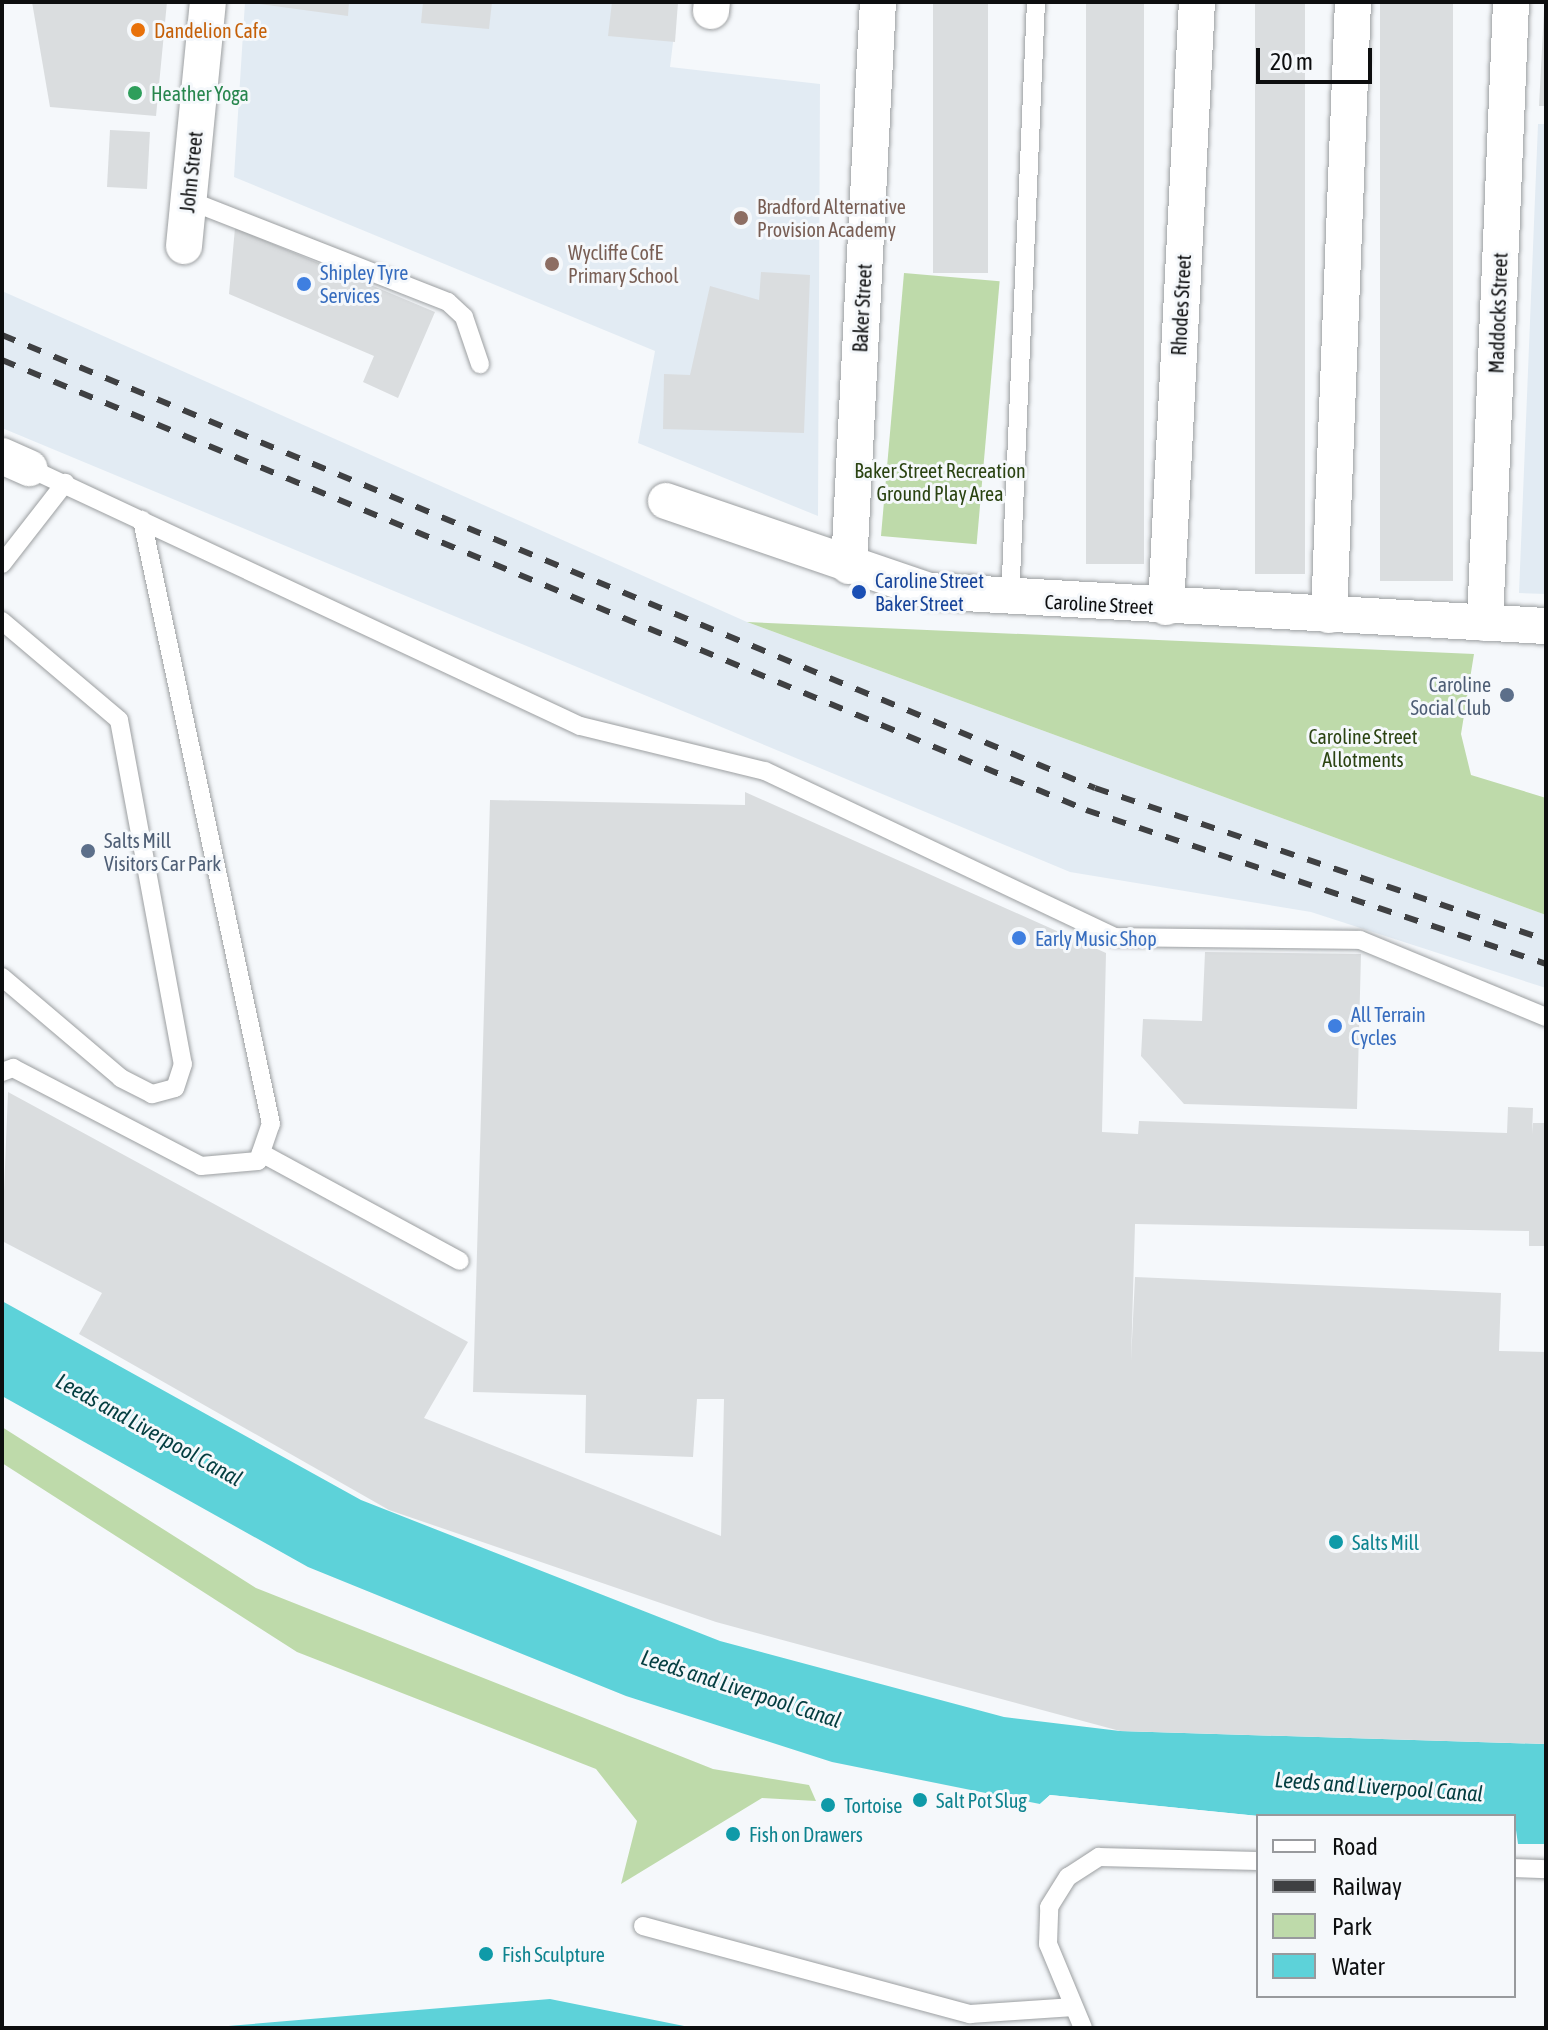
<!DOCTYPE html>
<html>
<head>
<meta charset="utf-8">
<style>
	body { margin:0 }
	#map { position:relative; width:1548px; height:2030px; overflow:hidden; background:#f5f8fb; font-family:"Asap Condensed",sans-serif }
	div>[style] { position:absolute }
	.built>* { inset:0; background:#e2ebf3 }
	.green>* { inset:0; background:#bedaaa; transform-origin:0 0 }
	.water>* { inset:0; background:#5dd2d9 }
	.pier>* { inset:0; background:#f5f8fb }
	.building>* { inset:0; background:#dadddf; transform-origin:0 0 }
	.roads { filter:drop-shadow(0 0 2px #9c9fa1) drop-shadow(0 0 2px #9c9fa1) }
	.service>* { height:18px; margin:-9px; padding:0 9px; transform-origin:9px; border-radius:9px; background:#fff }
	.minor>* { height:36px; margin:-18px; padding:0 18px; transform-origin:18px; border-radius:18px; background:#fff }
	.rail>* { height:6px; margin-top:-3px; transform-origin:0; background:repeating-linear-gradient(90deg,#3f4042 0 14px,transparent 0 28px) }
	.dots>* { width:22px; height:22px; translate:-50% -50%; box-sizing:border-box; border:4px solid #f5f8fb; border-radius:50% }
	span { translate:-50% -50%; white-space:nowrap; text-align:center; line-height:1.15; -webkit-text-stroke:6px #f5f8fb; paint-order:stroke }
	.food-label { font-size:20px; color:#c56008 }
	.left { translate:0 -50%; text-align:left }
	.leisure-label { font-size:20px; color:#27864d }
	.street-label { font-size:20px; color:#0d0e0f }
	.education-label { font-size:20px; color:#785e54 }
	.shop-label { font-size:20px; color:#366cbe }
	.park-label { font-size:20px; color:#2a4311 }
	.transit-label { font-size:20px; color:#164399 }
	.service-label { font-size:20px; color:#4e5e75 }
	.right { translate:-100% -50%; text-align:right }
	.culture-label { font-size:20px; color:#0d838f }
	.water-label { font-size:22px; color:#033d40; font-style:italic }
	.frame { position:absolute; inset:0; border:4px solid #0d0e0f; pointer-events:none }
	.legend { position:absolute; left:1256px; top:1814px; width:260px; height:184px; box-sizing:border-box; background:#f5f8fb; border:2px solid #989a9d; margin:0; padding:10px 14px; list-style:none; font-size:24px; color:#0d0e0f }
	.legend li { display:flex; align-items:center; gap:16px; height:40px }
	.legend b { width:40px; border:2px solid #989a9d }
	.scale { position:absolute; left:1256px; top:48px; width:116px; height:36px; box-sizing:border-box; border:4px solid #0d0e0f; border-top:0; padding-left:10px; font-size:24px; line-height:28px; white-space:nowrap; color:#0d0e0f; -webkit-text-stroke:6px #f5f8fb; paint-order:stroke }
</style>
</head>
<body>
<div id="map">
	<div class="built">
		<div style="clip-path:polygon(245px 2px,678px 2px,670px 67px,820px 84px,818px 516px,638px 443px,655px 351px,234px 177px)"></div>
		<div style="clip-path:polygon(1538px 124px,1546px 124px,1546px 594px,1519px 593px)"></div>
		<div style="clip-path:polygon(2px 291px,747px 622px,1546px 915px,1546px 988px,1311px 912px,1070px 872px,2px 428px)"></div>
	</div>
	<div class="green">
		<div style="left:904px;top:273px;width:96px;height:264px;rotate:5deg"></div>
		<div style="clip-path:polygon(747px 622px,1474px 654px,1461px 734px,1471px 775px,1546px 798px,1546px 915px)"></div>
		<div style="clip-path:polygon(2px 1427px,256px 1588px,713px 1769px,809px 1785px,816px 1801px,762px 1798px,621px 1884px,637px 1821px,596px 1769px,297px 1652px,2px 1463px)"></div>
	</div>
	<div class="water">
		<div style="clip-path:polygon(2px 1301px,361px 1500px,720px 1641px,1004px 1717px,1120px 1731px,1546px 1744px,1546px 1844px,1518px 1844px,1514px 1816px,1258px 1816px,1050px 1795px,1040px 1804px,832px 1762px,626px 1696px,308px 1567px,2px 1396px)"></div>
		<div style="clip-path:polygon(550px 1999px,694px 2028px,2px 2028px,216px 2027px)"></div>
	</div>
	<div class="pier">
		<div style="clip-path:polygon(1050px 1795px,1258px 1816px,1258px 1820px,1040px 1804px)"></div>
	</div>
	<div class="building">
		<div style="clip-path:polygon(32px 2px,167px 2px,156px 116px,50px 107px)"></div>
		<div style="clip-path:polygon(245px 2px,349px 2px,348px 16px)"></div>
		<div style="clip-path:polygon(423px 2px,492px 2px,489px 29px,421px 23px)"></div>
		<div style="clip-path:polygon(612px 2px,678px 2px,675px 42px,608px 36px)"></div>
		<div style="left:933px;top:2px;width:55px;height:271px"></div>
		<div style="left:1086px;top:2px;width:58px;height:562px"></div>
		<div style="left:1255px;top:2px;width:50px;height:572px"></div>
		<div style="left:1380px;top:2px;width:73px;height:579px"></div>
		<div style="clip-path:polygon(1544px 11px,1546px 11px,1546px 106px,1539px 106px)"></div>
		<div style="left:110px;top:130px;width:40px;height:57px;rotate:3deg"></div>
		<div style="clip-path:polygon(235px 228px,435px 312px,398px 398px,363px 382px,374px 356px,229px 294px)"></div>
		<div style="clip-path:polygon(761px 272px,810px 275px,804px 433px,663px 429px,664px 374px,690px 375px,710px 286px,759px 300px)"></div>
		<div style="clip-path:polygon(745px 792px,1106px 953px,1102px 1132px,1138px 1134px,1139px 1121px,1507px 1133px,1508px 1107px,1533px 1108px,1532px 1134px,1533px 1123px,1546px 1123px,1546px 1246px,1529px 1246px,1529px 1231px,1135px 1224px,1131px 1361px,1135px 1277px,1501px 1293px,1499px 1351px,1546px 1352px,1546px 1744px,1120px 1731px,716px 1622px,389px 1510px,79px 1334px,102px 1293px,2px 1241px,8px 1092px,468px 1342px,424px 1418px,721px 1536px,724px 1399px,697px 1399px,693px 1457px,585px 1453px,586px 1395px,473px 1392px,490px 800px,745px 805px)"></div>
		<div style="clip-path:polygon(1205px 952px,1361px 954px,1357px 1109px,1184px 1104px,1141px 1056px,1143px 1019px,1202px 1021px)"></div>
	</div>
	<div class="roads">
		<div class="service">
			<div style="left:188px;top:200px;width:279px;rotate:21.4deg"></div>
			<div style="left:448px;top:302px;width:22px;rotate:43deg"></div>
			<div style="left:464px;top:317px;width:50px;rotate:71.2deg"></div>
			<div style="left:29px;top:468px;width:608px;rotate:25.09deg"></div>
			<div style="left:580px;top:726px;width:190px;rotate:13.7deg"></div>
			<div style="left:765px;top:771px;width:386px;rotate:25.4deg"></div>
			<div style="left:1114px;top:937px;width:246px;rotate:0.7deg"></div>
			<div style="left:1360px;top:940px;width:201px;rotate:22.5deg"></div>
			<div style="left:2px;top:564px;width:103px;rotate:-52.1deg"></div>
			<div style="left:1010px;top:600px;width:599px;rotate:-87.51deg"></div>
			<div style="left:2px;top:621px;width:153px;rotate:40.2deg"></div>
			<div style="left:119px;top:720px;width:350px;rotate:79.5deg"></div>
			<div style="left:183px;top:1064px;width:25px;rotate:108deg"></div>
			<div style="left:175px;top:1088px;width:24px;rotate:165deg"></div>
			<div style="left:152px;top:1094px;width:35px;rotate:-153deg"></div>
			<div style="left:121px;top:1078px;width:156px;rotate:-139.7deg"></div>
			<div style="left:2px;top:1072px;width:12px;rotate:-20deg"></div>
			<div style="left:13px;top:1068px;width:212px;rotate:27.5deg"></div>
			<div style="left:201px;top:1166px;width:57px;rotate:-5deg"></div>
			<div style="left:258px;top:1161px;width:39px;rotate:-71deg"></div>
			<div style="left:271px;top:1124px;width:618px;rotate:-102.06deg"></div>
			<div style="left:261px;top:1153px;width:226px;rotate:28.5deg"></div>
			<div style="left:1514px;top:1868px;width:32px;rotate:2deg"></div>
			<div style="left:643px;top:1926px;width:339px;rotate:15.1deg"></div>
			<div style="left:970px;top:2014px;width:104px;rotate:-3.9deg"></div>
			<div style="left:1083px;top:2028px;width:91px;rotate:-112.6deg"></div>
			<div style="left:1048px;top:1944px;width:37px;rotate:-88deg"></div>
			<div style="left:1049px;top:1907px;width:36px;rotate:-58deg"></div>
			<div style="left:1068px;top:1877px;width:37px;rotate:-33deg"></div>
			<div style="left:1099px;top:1857px;width:159px;rotate:1.4deg"></div>
		</div>
		<div class="minor">
			<div style="left:711px;top:11px;width:9px;rotate:-84deg"></div>
			<div style="left:184px;top:246px;width:245px;rotate:-84.4deg"></div>
			<div style="left:2px;top:456px;width:30px;rotate:24deg"></div>
			<div style="left:666px;top:501px;width:278px;rotate:18.9deg"></div>
			<div style="left:929px;top:591px;width:618px;rotate:3.25deg"></div>
			<div style="left:849px;top:566px;width:565px;rotate:-87.06deg"></div>
			<div style="left:1166px;top:607px;width:606px;rotate:-87.07deg"></div>
			<div style="left:1329px;top:615px;width:613px;rotate:-87.76deg"></div>
			<div style="left:1485px;top:623px;width:622px;rotate:-87.6deg"></div>
		</div>
	</div>
	<div class="rail">
		<div style="left:2px;top:335px;width:1183px;rotate:22.51deg"></div>
		<div style="left:1095px;top:788px;width:476px;rotate:18.6deg"></div>
		<div style="left:2px;top:360px;width:1174px;rotate:22.54deg"></div>
		<div style="left:1086px;top:810px;width:485px;rotate:18.5deg"></div>
	</div>
	<div class="dots">
		<div style="left:138px;top:30px;background:#e8710a"></div>
		<div style="left:135px;top:93px;background:#2e9e5b"></div>
		<div style="left:741px;top:218px;background:#8d6e63"></div>
		<div style="left:552px;top:264px;background:#8d6e63"></div>
		<div style="left:304px;top:284px;background:#3f7fe0"></div>
		<div style="left:859px;top:592px;background:#1a4fb4"></div>
		<div style="left:1507px;top:695px;background:#5c6f8a"></div>
		<div style="left:88px;top:851px;background:#5c6f8a"></div>
		<div style="left:1019px;top:938px;background:#3f7fe0"></div>
		<div style="left:1335px;top:1026px;background:#3f7fe0"></div>
		<div style="left:1336px;top:1542px;background:#0f9aa8"></div>
		<div style="left:920px;top:1800px;background:#0f9aa8"></div>
		<div style="left:828px;top:1805px;background:#0f9aa8"></div>
		<div style="left:733px;top:1834px;background:#0f9aa8"></div>
		<div style="left:486px;top:1954px;background:#0f9aa8"></div>
	</div>
	<div class="food-label">
		<span class="left" style="left:154px;top:30px">Dandelion Cafe</span>
	</div>
	<div class="leisure-label">
		<span class="left" style="left:151px;top:93px">Heather Yoga</span>
	</div>
	<div class="street-label">
		<span style="left:191px;top:172px;rotate:-84deg">John Street</span>
		<span style="left:1181px;top:305px;rotate:-87deg">Rhodes Street</span>
		<span style="left:862px;top:308px;rotate:-87deg">Baker Street</span>
		<span style="left:1498px;top:313px;rotate:-88deg">Maddocks Street</span>
		<span style="left:1099px;top:604px;rotate:3deg">Caroline Street</span>
	</div>
	<div class="education-label">
		<span class="left" style="left:757px;top:218px">Bradford Alternative<br>Provision Academy</span>
		<span class="left" style="left:568px;top:264px">Wycliffe CofE<br>Primary School</span>
	</div>
	<div class="shop-label">
		<span class="left" style="left:320px;top:284px">Shipley Tyre<br>Services</span>
		<span class="left" style="left:1035px;top:938px">Early Music Shop</span>
		<span class="left" style="left:1351px;top:1026px">All Terrain<br>Cycles</span>
	</div>
	<div class="park-label">
		<span style="left:940px;top:482px">Baker Street Recreation<br>Ground Play Area</span>
		<span style="left:1363px;top:748px">Caroline Street<br>Allotments</span>
	</div>
	<div class="transit-label">
		<span class="left" style="left:875px;top:592px">Caroline Street<br>Baker Street</span>
	</div>
	<div class="service-label">
		<span class="right" style="left:1491px;top:696px">Caroline<br>Social Club</span>
		<span class="left" style="left:104px;top:852px">Salts Mill<br>Visitors Car Park</span>
	</div>
	<div class="culture-label">
		<span class="left" style="left:1352px;top:1542px">Salts Mill</span>
		<span class="left" style="left:936px;top:1800px">Salt Pot Slug</span>
		<span class="left" style="left:844px;top:1805px">Tortoise</span>
		<span class="left" style="left:749px;top:1834px">Fish on Drawers</span>
		<span class="left" style="left:502px;top:1954px">Fish Sculpture</span>
	</div>
	<div class="water-label">
		<span style="left:149px;top:1430px;rotate:29deg">Leeds and Liverpool Canal</span>
		<span style="left:741px;top:1689px;rotate:18deg">Leeds and Liverpool Canal</span>
		<span style="left:1379px;top:1787px;rotate:4deg">Leeds and Liverpool Canal</span>
	</div>
	<div class="frame"></div>
	<ul class="legend">
	<li><b style="height:10px;background:#fff"></b>Road</li>
	<li><b style="height:10px;background:#3f4042"></b>Railway</li>
	<li><b style="height:22px;background:#bedaaa"></b>Park</li>
	<li><b style="height:22px;background:#5dd2d9"></b>Water</li>
	</ul>
	<div class="scale">20 m</div>
</div>
</body>
</html>
